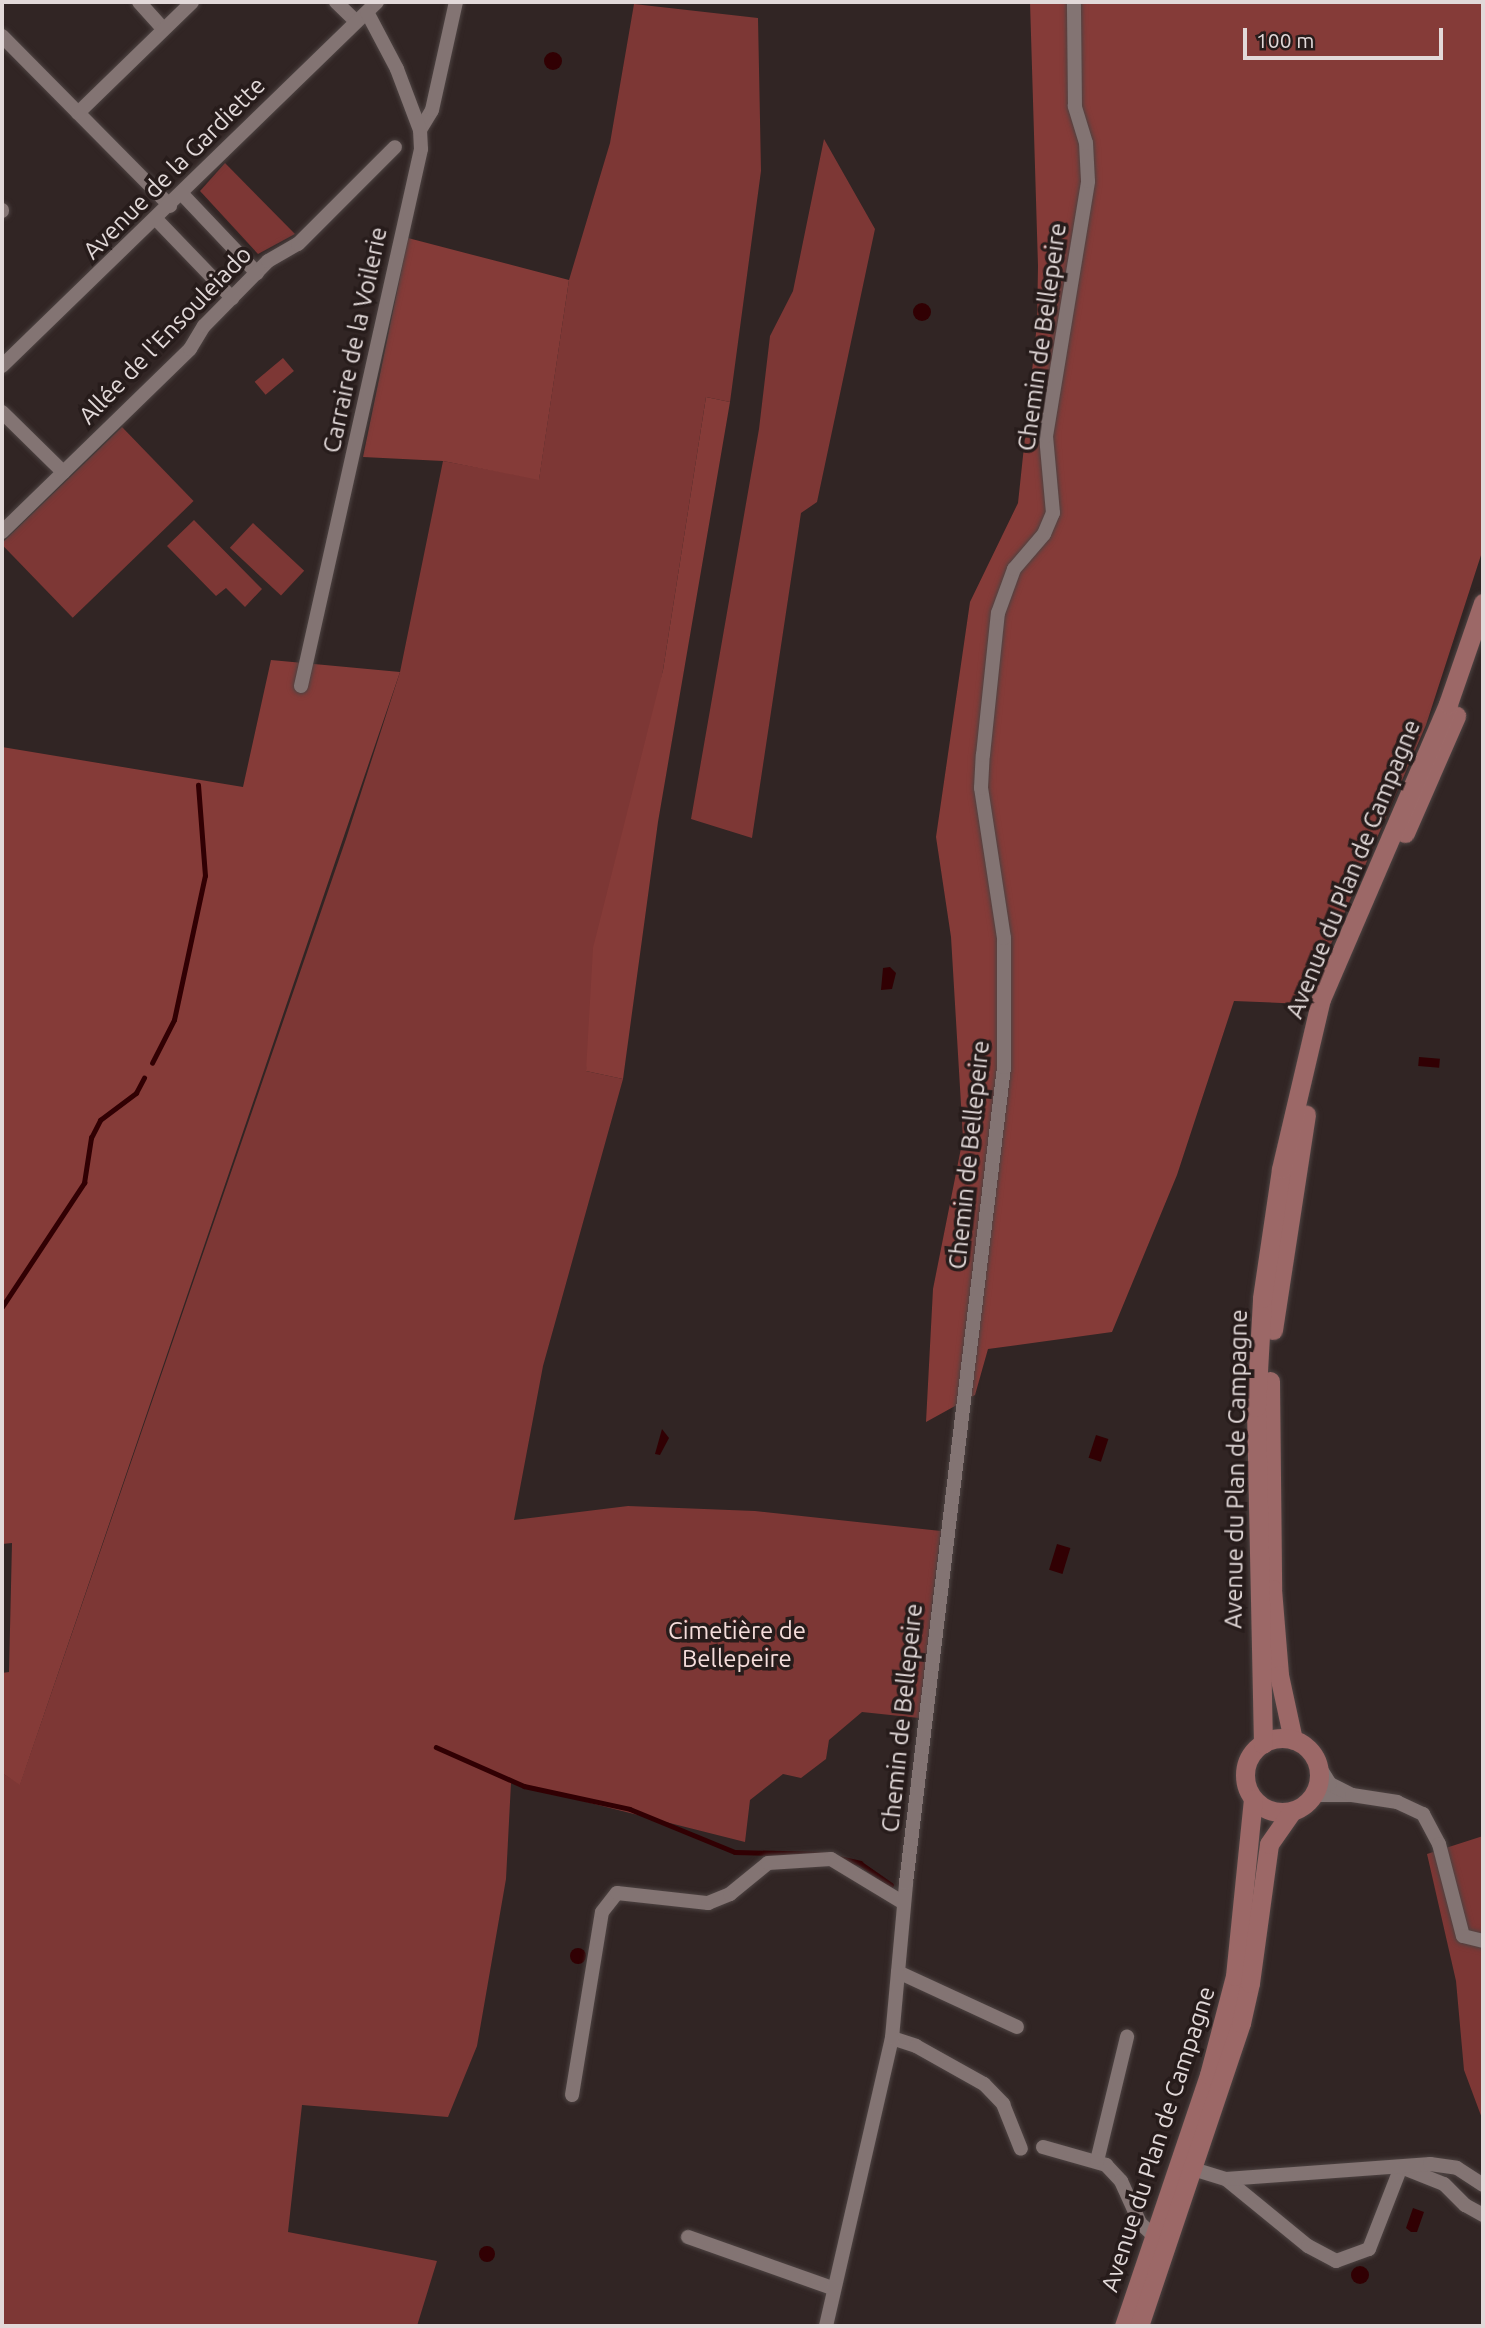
<!DOCTYPE html>
<html>
<head>
<meta charset="utf-8">
<style>
	body { margin:0 }
	#map { position:relative; width:1485px; height:2328px; overflow:hidden; background:#312524; font-family:Ubuntu,sans-serif }
	div>[style] { position:absolute }
	.green>* { inset:0; background:#7d3735; transform-origin:0 0 }
	.forest>* { inset:0; background:#853b38 }
	.water>* { inset:0; background:#310003; transform-origin:0 0 }
	.round { border-radius:50% }
	.stream>* { height:4.5px; margin:-2.25px; padding:0 2.25px; transform-origin:2.25px; border-radius:2.25px; background:#310003 }
	.roads { filter:drop-shadow(0 0 2px #4d4342) drop-shadow(0 0 2px #4d4342) }
	.street>* { height:14px; margin:-7px; padding:0 7px; transform-origin:7px; border-radius:7px; background:#837473 }
	.secondary>* { height:19px; margin:-9.5px; padding:0 9.5px; transform-origin:9.5px; border-radius:9.5px; background:#9c6867 }
	.secondary>.ring { margin:-9.5px; padding:0; box-sizing:content-box; background:none; border:19px solid #9c6867; border-radius:50% }
	span { translate:-50% -50%; white-space:nowrap; text-align:center; line-height:1.15; -webkit-text-stroke:7px #271c1b; paint-order:stroke }
	.street-label { font-size:24px; color:#e2d9d9 }
	.park-label { font-size:24px; color:#f5dddb }
	.frame { position:absolute; inset:0; border:4px solid #e2d9d9; pointer-events:none }
	.scale { position:absolute; left:1243px; top:28px; width:200px; height:32px; box-sizing:border-box; border:4px solid #e2d9d9; border-top:0; padding-left:9px; font-size:21px; line-height:24px; white-space:nowrap; color:#e2d9d9; -webkit-text-stroke:5px #271c1b; paint-order:stroke }
</style>
</head>
<body>
<div id="map">
	<div class="green">
		<div style="clip-path:polygon(634px 4px,758px 18px,761px 171px,730px 402px,706px 397px,663px 670px,586px 1071px,623px 1079px,543px 1366px,514px 1520px,628px 1506px,755px 1511px,941px 1531px,919px 1718px,862px 1712px,829px 1740px,826px 1759px,801px 1778px,783px 1774px,750px 1800px,745px 1842px,511px 1783px,506px 1879px,477px 2046px,448px 2117px,302px 2105px,288px 2232px,437px 2261px,417px 2326px,2px 2326px,2px 1773px,20px 1784px,346px 839px,400px 672px,443px 461px,539px 479px,569px 280px,610px 143px)"></div>
		<div style="clip-path:polygon(824px 139px,875px 229px,817px 502px,801px 513px,752px 838px,691px 819px,759px 429px,770px 336px,793px 291px)"></div>
		<div style="clip-path:polygon(225px 163px,295px 234px,258px 254px,200px 191px)"></div>
		<div style="left:283px;top:358px;width:17px;height:37px;rotate:50deg"></div>
		<div style="left:122px;top:427px;width:103px;height:168px;rotate:46deg"></div>
		<div style="clip-path:polygon(194px 520px,262px 589px,245px 607px,226px 588px,216px 596px,167px 546px)"></div>
		<div style="left:253px;top:523px;width:70px;height:34px;rotate:43deg"></div>
		<div style="clip-path:polygon(1483px 1836px,1483px 2121px,1464px 2070px,1456px 1981px,1427px 1854px)"></div>
	</div>
	<div class="forest">
		<div style="clip-path:polygon(1030px 2px,1483px 2px,1483px 549px,1426px 725px,1305px 1004px,1234px 1001px,1177px 1175px,1112px 1332px,988px 1349px,975px 1395px,926px 1422px,933px 1289px,963px 1138px,951px 937px,936px 837px,970px 602px,1018px 503px,1037px 324px,1038px 266px)"></div>
		<div style="clip-path:polygon(408px 238px,569px 280px,539px 480px,443px 461px,363px 457px)"></div>
		<div style="clip-path:polygon(706px 397px,730px 402px,658px 822px,623px 1079px,586px 1071px,593px 948px,663px 670px)"></div>
		<div style="clip-path:polygon(271px 660px,400px 672px,20px 1785px,2px 1773px,2px 1673px,9px 1672px,12px 1543px,2px 1544px,2px 747px,243px 787px)"></div>
	</div>
	<div class="water">
		<div class="round" style="left:544px;top:52px;width:18px;height:18px"></div>
		<div class="round" style="left:913px;top:303px;width:18px;height:18px"></div>
		<div style="clip-path:polygon(890px 967px,896px 973px,892px 989px,881px 990px,883px 968px)"></div>
		<div style="left:1419px;top:1057px;width:21px;height:9px;rotate:5deg"></div>
		<div style="clip-path:polygon(662px 1429px,669px 1438px,660px 1455px,655px 1454px)"></div>
		<div style="left:1096px;top:1435px;width:13px;height:24px;rotate:18deg"></div>
		<div style="left:1057px;top:1544px;width:14px;height:27px;rotate:17deg"></div>
		<div class="round" style="left:570px;top:1948px;width:16px;height:16px"></div>
		<div style="clip-path:polygon(1413px 2208px,1424px 2212px,1417px 2232px,1411px 2232px,1406px 2228px)"></div>
		<div class="round" style="left:479px;top:2246px;width:16px;height:16px"></div>
		<div class="round" style="left:1351px;top:2266px;width:18px;height:18px"></div>
	</div>
	<div class="stream">
		<div style="left:152px;top:1063px;width:48px;rotate:-62.9deg"></div>
		<div style="left:174px;top:1020px;width:147px;rotate:-77.9deg"></div>
		<div style="left:205px;top:876px;width:91px;rotate:-94.4deg"></div>
		<div style="left:2px;top:1307px;width:149px;rotate:-56.5deg"></div>
		<div style="left:84px;top:1183px;width:46px;rotate:-81.2deg"></div>
		<div style="left:91px;top:1138px;width:20px;rotate:-63deg"></div>
		<div style="left:100px;top:1120px;width:45px;rotate:-36.9deg"></div>
		<div style="left:136px;top:1093px;width:17px;rotate:-62deg"></div>
		<div style="left:436px;top:1747px;width:96px;rotate:23.9deg"></div>
		<div style="left:524px;top:1786px;width:108px;rotate:12.2deg"></div>
		<div style="left:630px;top:1809px;width:113px;rotate:22.3deg"></div>
		<div style="left:735px;top:1852px;width:89px;rotate:1.3deg"></div>
		<div style="left:839px;top:1858px;width:22px;rotate:13deg"></div>
		<div style="left:860px;top:1863px;width:38px;rotate:35deg"></div>
	</div>
	<div class="roads">
		<div class="street">
			<div style="left:139px;top:2px;width:36px;rotate:48deg"></div>
			<div style="left:336px;top:2px;width:28px;rotate:44deg"></div>
			<div style="left:2px;top:36px;width:239px;rotate:45.3deg"></div>
			<div style="left:78px;top:113px;width:159px;rotate:-44.2deg"></div>
			<div style="left:420px;top:130px;width:23px;rotate:-59deg"></div>
			<div style="left:432px;top:110px;width:111px;rotate:-77.5deg"></div>
			<div style="left:182px;top:194px;width:109px;rotate:46.5deg"></div>
			<div style="left:2px;top:210px;width:1px;rotate:90deg"></div>
			<div style="left:156px;top:219px;width:110px;rotate:46.1deg"></div>
			<div style="left:2px;top:366px;width:523px;rotate:-44.15deg"></div>
			<div style="left:2px;top:412px;width:86px;rotate:44.5deg"></div>
			<div style="left:2px;top:532px;width:262px;rotate:-44.2deg"></div>
			<div style="left:190px;top:349px;width:27px;rotate:-59deg"></div>
			<div style="left:204px;top:326px;width:91px;rotate:-45.4deg"></div>
			<div style="left:268px;top:261px;width:34px;rotate:-30deg"></div>
			<div style="left:298px;top:244px;width:137px;rotate:-45deg"></div>
			<div style="left:301px;top:686px;width:550px;rotate:-77.4deg"></div>
			<div style="left:421px;top:149px;width:19px;rotate:-93deg"></div>
			<div style="left:420px;top:130px;width:65px;rotate:-110.7deg"></div>
			<div style="left:397px;top:69px;width:64px;rotate:-117.8deg"></div>
			<div style="left:1313px;top:1795px;width:39px"></div>
			<div style="left:1352px;top:1795px;width:25px;rotate:-153deg"></div>
			<div style="left:1330px;top:1784px;width:25px;rotate:-122deg"></div>
			<div style="left:1352px;top:1795px;width:46px;rotate:8.8deg"></div>
			<div style="left:1397px;top:1802px;width:29px;rotate:25deg"></div>
			<div style="left:1423px;top:1814px;width:34px;rotate:62deg"></div>
			<div style="left:1439px;top:1844px;width:95px;rotate:75.4deg"></div>
			<div style="left:1463px;top:1936px;width:21px;rotate:14deg"></div>
			<div style="left:898px;top:1972px;width:131px;rotate:24.8deg"></div>
			<div style="left:892px;top:2038px;width:25px;rotate:18deg"></div>
			<div style="left:916px;top:2046px;width:78px;rotate:29.2deg"></div>
			<div style="left:984px;top:2084px;width:28px;rotate:46deg"></div>
			<div style="left:1003px;top:2104px;width:48px;rotate:68.2deg"></div>
			<div style="left:572px;top:2095px;width:185px;rotate:-80.7deg"></div>
			<div style="left:602px;top:1912px;width:24px;rotate:-52deg"></div>
			<div style="left:617px;top:1893px;width:92px;rotate:6.3deg"></div>
			<div style="left:708px;top:1903px;width:24px;rotate:-22deg"></div>
			<div style="left:730px;top:1894px;width:49px;rotate:-39.2deg"></div>
			<div style="left:768px;top:1863px;width:63px;rotate:-3.6deg"></div>
			<div style="left:831px;top:1859px;width:85px;rotate:31.1deg"></div>
			<div style="left:1043px;top:2147px;width:66px;rotate:15.9deg"></div>
			<div style="left:1106px;top:2165px;width:22px;rotate:47deg"></div>
			<div style="left:1121px;top:2181px;width:46px;rotate:65.7deg"></div>
			<div style="left:1140px;top:2223px;width:22px;rotate:43deg"></div>
			<div style="left:1097px;top:2161px;width:128px;rotate:-76.4deg"></div>
			<div style="left:1193px;top:2169px;width:34px;rotate:17deg"></div>
			<div style="left:1226px;top:2179px;width:106px;rotate:39.3deg"></div>
			<div style="left:1308px;top:2246px;width:32px;rotate:28deg"></div>
			<div style="left:1336px;top:2261px;width:35px;rotate:-20deg"></div>
			<div style="left:1369px;top:2249px;width:88px;rotate:-68.7deg"></div>
			<div style="left:1401px;top:2167px;width:46px;rotate:21.6deg"></div>
			<div style="left:1444px;top:2184px;width:30px;rotate:45deg"></div>
			<div style="left:1465px;top:2205px;width:21px;rotate:29deg"></div>
			<div style="left:1226px;top:2179px;width:205px;rotate:-4.2deg"></div>
			<div style="left:1430px;top:2164px;width:27px;rotate:8deg"></div>
			<div style="left:1457px;top:2168px;width:31px;rotate:33deg"></div>
			<div style="left:688px;top:2237px;width:153px;rotate:19.5deg"></div>
			<div style="left:826px;top:2326px;width:295px;rotate:-77.1deg"></div>
			<div style="left:892px;top:2038px;width:156px;rotate:-84.8deg"></div>
			<div style="left:906px;top:1883px;width:822px;rotate:-83.15deg"></div>
			<div style="left:1004px;top:1067px;width:129px;rotate:-90deg"></div>
			<div style="left:1004px;top:938px;width:152px;rotate:-98.7deg"></div>
			<div style="left:981px;top:788px;width:33px;rotate:-87deg"></div>
			<div style="left:983px;top:755px;width:143px;rotate:-84deg"></div>
			<div style="left:998px;top:613px;width:47px;rotate:-70deg"></div>
			<div style="left:1014px;top:569px;width:46px;rotate:-49.4deg"></div>
			<div style="left:1044px;top:534px;width:23px;rotate:-67deg"></div>
			<div style="left:1053px;top:513px;width:77px;rotate:-95.2deg"></div>
			<div style="left:1046px;top:436px;width:258px;rotate:-80.6deg"></div>
			<div style="left:1088px;top:181px;width:38px;rotate:-93deg"></div>
			<div style="left:1086px;top:143px;width:39px;rotate:-107deg"></div>
			<div style="left:1075px;top:106px;width:104px;rotate:-90.6deg"></div>
		</div>
		<div class="secondary">
			<div style="left:1405px;top:833px;width:128px;rotate:-66.4deg"></div>
			<div style="left:1273px;top:1330px;width:218px;rotate:-81.3deg"></div>
			<div style="left:1270px;top:1381px;width:208px;rotate:89.4deg"></div>
			<div style="left:1272px;top:1589px;width:86px;rotate:85.3deg"></div>
			<div style="left:1279px;top:1675px;width:66px;rotate:77.8deg"></div>
			<div class="ring" style="left:1245px;top:1738px;width:55px;height:55px"></div>
			<div style="left:1263px;top:1744px;width:337px;rotate:-91.2deg"></div>
			<div style="left:1256px;top:1407px;width:109px;rotate:-86.8deg"></div>
			<div style="left:1262px;top:1298px;width:130px;rotate:-81.6deg"></div>
			<div style="left:1281px;top:1169px;width:175px;rotate:-76.8deg"></div>
			<div style="left:1321px;top:999px;width:321px;rotate:-66.7deg"></div>
			<div style="left:1448px;top:704px;width:107px;rotate:-70.9deg"></div>
			<div style="left:1124px;top:2326px;width:265px;rotate:-71.3deg"></div>
			<div style="left:1209px;top:2075px;width:102px;rotate:-75.3deg"></div>
			<div style="left:1235px;top:1976px;width:178px;rotate:-84.2deg"></div>
			<div style="left:1139px;top:2326px;width:320px;rotate:-71.4deg"></div>
			<div style="left:1241px;top:2023px;width:41px;rotate:-77.3deg"></div>
			<div style="left:1250px;top:1983px;width:140px;rotate:-82.2deg"></div>
			<div style="left:1269px;top:1844px;width:40px;rotate:-55.1deg"></div>
		</div>
	</div>
	<div class="street-label">
		<span style="left:174px;top:168px;rotate:-45deg">Avenue de la Gardiette</span>
		<span style="left:165px;top:335px;rotate:-46deg">Allée de l'Ensouleiado</span>
		<span style="left:1042px;top:337px;rotate:-82deg">Chemin de Bellepeire</span>
		<span style="left:355px;top:340px;rotate:-78deg">Carraire de la Voilerie</span>
		<span style="left:1353px;top:869px;rotate:-68deg">Avenue du Plan de Campagne</span>
		<span style="left:969px;top:1155px;rotate:-84deg">Chemin de Bellepeire</span>
		<span style="left:1236px;top:1469px;rotate:-89deg">Avenue du Plan de Campagne</span>
		<span style="left:902px;top:1718px;rotate:-84deg">Chemin de Bellepeire</span>
		<span style="left:1158px;top:2139px;rotate:-72deg">Avenue du Plan de Campagne</span>
	</div>
	<div class="park-label">
		<span style="left:737px;top:1645px">Cimetière de<br>Bellepeire</span>
	</div>
	<div class="frame"></div>
	<div class="scale">100 m</div>
</div>
</body>
</html>
